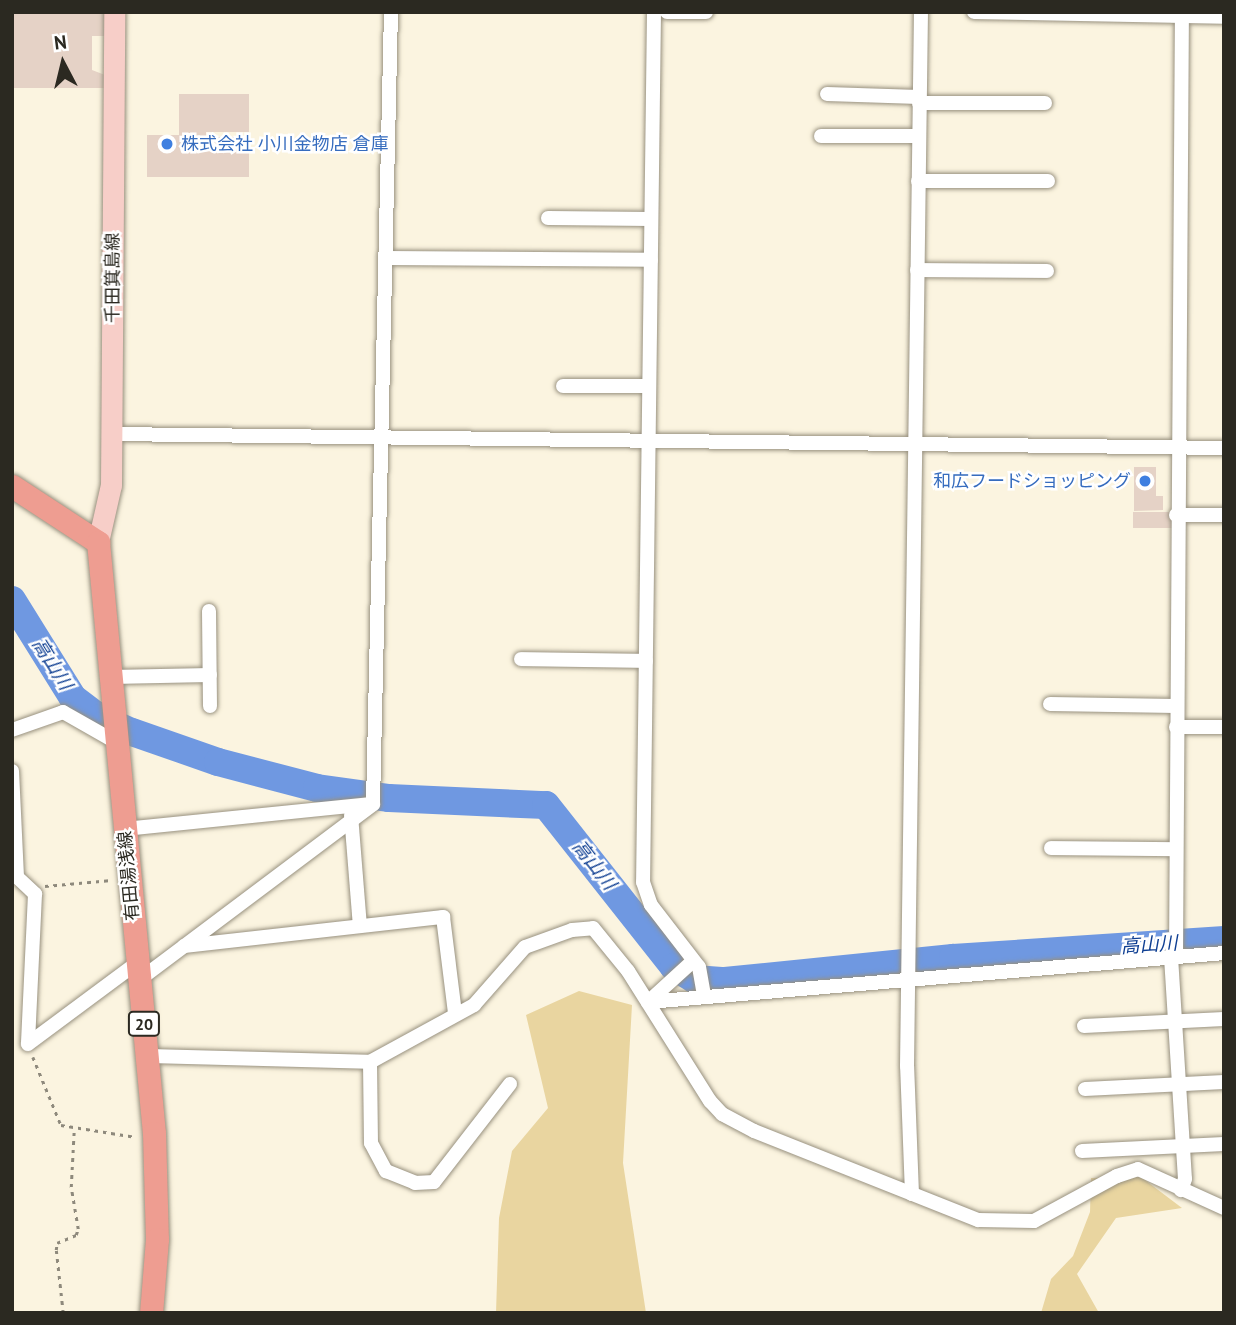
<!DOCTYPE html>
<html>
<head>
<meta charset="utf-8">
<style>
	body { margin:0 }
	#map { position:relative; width:1236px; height:1325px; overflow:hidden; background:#fbf4e0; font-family:"PT Sans","Noto Sans JP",sans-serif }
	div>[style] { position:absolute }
	.green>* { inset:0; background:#e9d5a0 }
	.river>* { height:28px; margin:-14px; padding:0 14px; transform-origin:14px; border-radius:14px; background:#6f98e1 }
	.building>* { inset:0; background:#e5d2c6; transform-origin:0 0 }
	.path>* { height:2.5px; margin-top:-1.25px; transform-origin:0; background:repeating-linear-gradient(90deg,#8e897c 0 3.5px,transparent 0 8.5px) }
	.roads { filter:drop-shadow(0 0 2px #98917f) drop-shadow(0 0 2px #98917f) }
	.minor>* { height:14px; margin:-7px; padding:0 7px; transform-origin:7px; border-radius:7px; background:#fff }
	.secondary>* { height:21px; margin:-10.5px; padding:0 10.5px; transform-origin:10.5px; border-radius:10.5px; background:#f7cec8 }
	.primary>* { height:23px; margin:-11.5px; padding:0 11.5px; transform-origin:11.5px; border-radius:11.5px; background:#ee9d91 }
	.dots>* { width:19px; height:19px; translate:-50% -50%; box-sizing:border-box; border:4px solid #fff; border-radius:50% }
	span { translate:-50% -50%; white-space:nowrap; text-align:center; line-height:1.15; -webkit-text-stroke:5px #fff; paint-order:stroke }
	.shield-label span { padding:2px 5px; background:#fff; border:2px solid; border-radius:5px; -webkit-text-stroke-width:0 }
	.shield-label { font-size:16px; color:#2b2921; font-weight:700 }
	.shop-label { font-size:18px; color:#366cbe }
	.left { translate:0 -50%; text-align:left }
	.right { translate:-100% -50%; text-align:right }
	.street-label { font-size:18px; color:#2b2921 }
	.water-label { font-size:19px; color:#0e3e92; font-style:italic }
	.frame { position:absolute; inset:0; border:14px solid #2b2921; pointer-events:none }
	.north { position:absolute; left:28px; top:28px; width:70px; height:70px; -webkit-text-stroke:5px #fff; paint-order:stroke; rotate:353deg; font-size:19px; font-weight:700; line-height:28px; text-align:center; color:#2b2921 }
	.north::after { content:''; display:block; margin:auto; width:24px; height:32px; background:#2b2921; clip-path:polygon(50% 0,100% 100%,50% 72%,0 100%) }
</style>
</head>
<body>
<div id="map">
	<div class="green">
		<div style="clip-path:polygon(579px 991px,632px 1005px,623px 1163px,646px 1313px,496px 1313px,499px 1218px,512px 1151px,548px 1108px,526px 1015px)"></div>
		<div style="clip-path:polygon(1141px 1177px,1182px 1208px,1116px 1218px,1077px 1274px,1099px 1313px,1041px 1313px,1051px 1279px,1073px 1256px,1090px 1212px,1091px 1178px)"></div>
	</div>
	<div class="river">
		<div style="left:12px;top:600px;width:115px;rotate:58.1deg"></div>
		<div style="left:73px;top:698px;width:34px;rotate:37deg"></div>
		<div style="left:100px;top:718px;width:35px;rotate:24deg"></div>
		<div style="left:132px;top:732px;width:91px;rotate:19.2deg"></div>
		<div style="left:218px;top:762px;width:102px;rotate:14.7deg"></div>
		<div style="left:317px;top:788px;width:73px;rotate:7.9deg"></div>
		<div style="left:389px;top:798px;width:157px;rotate:2.6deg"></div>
		<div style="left:546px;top:805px;width:206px;rotate:51.7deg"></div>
		<div style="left:674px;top:967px;width:23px;rotate:31deg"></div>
		<div style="left:694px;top:979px;width:31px;rotate:4deg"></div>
		<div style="left:725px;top:981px;width:229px;rotate:-5.8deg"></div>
		<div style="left:953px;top:958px;width:272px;rotate:-3.8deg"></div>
	</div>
	<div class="building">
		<div style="clip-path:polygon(12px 12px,106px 12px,105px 36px,92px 36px,92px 70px,105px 75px,105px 88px,12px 88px)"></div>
		<div style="clip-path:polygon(179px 94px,249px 94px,249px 132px,206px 132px,206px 137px,249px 137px,249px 177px,147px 177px,147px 135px,179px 135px)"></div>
		<div style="clip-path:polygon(1134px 467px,1156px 467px,1156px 496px,1163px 496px,1163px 510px,1134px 511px)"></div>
		<div style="left:1133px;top:512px;width:41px;height:16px"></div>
	</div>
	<div class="path">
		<div style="left:45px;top:886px;width:67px;rotate:-5.1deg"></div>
		<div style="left:33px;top:1057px;width:74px;rotate:67.6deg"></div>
		<div style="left:61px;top:1125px;width:76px;rotate:9.1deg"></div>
		<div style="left:63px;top:1313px;width:63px;rotate:-96.3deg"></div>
		<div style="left:56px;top:1250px;width:7px;rotate:-82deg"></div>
		<div style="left:57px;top:1243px;width:21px;rotate:-23deg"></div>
		<div style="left:76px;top:1235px;width:6px;rotate:-72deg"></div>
		<div style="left:78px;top:1229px;width:43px;rotate:-99.5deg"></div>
		<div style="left:71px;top:1187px;width:57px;rotate:-87deg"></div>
	</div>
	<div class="roads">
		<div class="minor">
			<div style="left:654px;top:12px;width:870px;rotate:90.72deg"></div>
			<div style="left:643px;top:882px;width:24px;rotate:71deg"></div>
			<div style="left:651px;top:905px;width:78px;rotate:52.3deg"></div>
			<div style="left:699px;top:967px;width:27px;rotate:80deg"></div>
			<div style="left:667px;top:12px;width:39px"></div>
			<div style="left:974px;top:12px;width:250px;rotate:1.1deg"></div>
			<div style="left:827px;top:94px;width:92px;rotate:1.9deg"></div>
			<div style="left:919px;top:103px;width:126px"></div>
			<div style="left:821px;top:136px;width:98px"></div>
			<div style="left:918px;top:181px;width:130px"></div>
			<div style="left:548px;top:218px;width:103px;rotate:0.6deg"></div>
			<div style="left:386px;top:258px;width:265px;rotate:0.4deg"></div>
			<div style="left:917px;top:270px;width:130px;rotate:0.4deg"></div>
			<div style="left:563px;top:386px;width:86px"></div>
			<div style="left:112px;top:434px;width:1112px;rotate:0.72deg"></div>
			<div style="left:1176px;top:515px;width:48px"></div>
			<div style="left:209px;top:611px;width:95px;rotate:89.4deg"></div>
			<div style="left:521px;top:659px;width:125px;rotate:0.9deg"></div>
			<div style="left:111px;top:677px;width:99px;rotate:-1.2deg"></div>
			<div style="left:1050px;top:704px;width:126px;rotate:0.9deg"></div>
			<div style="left:1176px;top:727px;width:48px"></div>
			<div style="left:12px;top:730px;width:54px;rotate:-19.4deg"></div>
			<div style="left:63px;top:712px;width:61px;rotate:29.5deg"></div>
			<div style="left:12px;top:771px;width:106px;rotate:87.3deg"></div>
			<div style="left:17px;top:877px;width:25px;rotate:43deg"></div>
			<div style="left:35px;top:894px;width:150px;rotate:92.7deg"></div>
			<div style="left:351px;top:815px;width:111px;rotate:85.4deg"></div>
			<div style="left:124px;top:829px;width:249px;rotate:-5.8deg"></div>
			<div style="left:1051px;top:848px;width:123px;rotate:0.5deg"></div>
			<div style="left:184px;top:946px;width:261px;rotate:-6.4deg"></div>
			<div style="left:443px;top:917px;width:98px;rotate:82.9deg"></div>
			<div style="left:1171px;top:957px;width:222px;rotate:86.4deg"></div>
			<div style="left:1185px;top:1179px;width:12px;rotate:110deg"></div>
			<div style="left:1176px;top:957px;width:945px;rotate:-89.64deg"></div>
			<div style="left:693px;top:961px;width:61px;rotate:137.7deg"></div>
			<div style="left:648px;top:1002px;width:578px;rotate:-4.86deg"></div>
			<div style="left:139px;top:980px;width:293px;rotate:-36.9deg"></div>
			<div style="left:373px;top:804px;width:792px;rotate:-88.7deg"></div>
			<div style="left:1084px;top:1026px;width:140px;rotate:-2.9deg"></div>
			<div style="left:28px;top:1044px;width:136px;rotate:-36.6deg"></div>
			<div style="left:147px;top:1056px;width:223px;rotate:1.5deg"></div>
			<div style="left:370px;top:1062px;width:119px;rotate:-28.7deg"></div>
			<div style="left:474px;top:1005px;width:77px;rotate:-48.7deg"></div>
			<div style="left:525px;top:947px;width:50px;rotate:-19.9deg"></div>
			<div style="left:572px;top:930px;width:21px;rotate:-5deg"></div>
			<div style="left:593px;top:928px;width:55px;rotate:50.9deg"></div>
			<div style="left:628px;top:971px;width:154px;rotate:57.8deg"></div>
			<div style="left:710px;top:1101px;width:18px;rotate:47deg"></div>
			<div style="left:722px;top:1114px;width:36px;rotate:28deg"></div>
			<div style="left:754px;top:1131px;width:241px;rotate:21.7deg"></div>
			<div style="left:978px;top:1220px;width:56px;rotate:1deg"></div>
			<div style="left:1034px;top:1221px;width:94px;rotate:-28.5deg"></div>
			<div style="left:1117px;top:1176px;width:22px;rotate:-18deg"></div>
			<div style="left:1138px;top:1169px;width:94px;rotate:24.4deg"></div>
			<div style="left:370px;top:1062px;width:81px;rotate:89.3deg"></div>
			<div style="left:371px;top:1143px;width:32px;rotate:62deg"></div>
			<div style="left:386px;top:1171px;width:31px;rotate:22deg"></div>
			<div style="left:415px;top:1183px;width:19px;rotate:-3deg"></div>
			<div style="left:434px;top:1182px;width:124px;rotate:-52.2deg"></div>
			<div style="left:1085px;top:1089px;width:139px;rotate:-2.9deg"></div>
			<div style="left:1082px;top:1151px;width:142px;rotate:-2.8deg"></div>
			<div style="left:912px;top:1194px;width:128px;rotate:-92.2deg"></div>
			<div style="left:907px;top:1066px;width:1054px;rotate:-89.24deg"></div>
		</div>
		<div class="secondary">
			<div style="left:98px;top:542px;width:58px;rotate:-77.2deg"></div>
			<div style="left:111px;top:485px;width:473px;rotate:-89.6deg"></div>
		</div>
		<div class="primary">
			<div style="left:12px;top:486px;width:103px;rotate:33.1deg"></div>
			<div style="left:98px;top:542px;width:594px;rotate:84.59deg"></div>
			<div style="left:154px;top:1133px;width:106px;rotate:88.4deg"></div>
			<div style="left:157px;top:1239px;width:74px;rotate:94.6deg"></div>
		</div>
	</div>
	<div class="dots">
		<div style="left:167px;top:144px;background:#3f7fe0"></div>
		<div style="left:1145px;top:481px;background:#3f7fe0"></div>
	</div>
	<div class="shield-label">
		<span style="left:144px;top:1024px">20</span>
	</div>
	<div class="shop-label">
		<span class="left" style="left:181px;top:144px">株式会社 小川金物店 倉庫</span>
		<span class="right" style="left:1131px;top:481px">和広フードショッピング</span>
	</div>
	<div class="street-label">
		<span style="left:113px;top:278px;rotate:-90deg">千田箕島線</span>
		<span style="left:129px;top:876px;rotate:-95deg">有田湯浅線</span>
	</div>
	<div class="water-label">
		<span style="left:52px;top:664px;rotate:58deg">高山川</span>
		<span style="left:594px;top:865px;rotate:52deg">高山川</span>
		<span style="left:1149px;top:945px;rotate:-4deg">高山川</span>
	</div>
	<div class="frame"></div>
	<div class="north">N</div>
</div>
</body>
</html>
